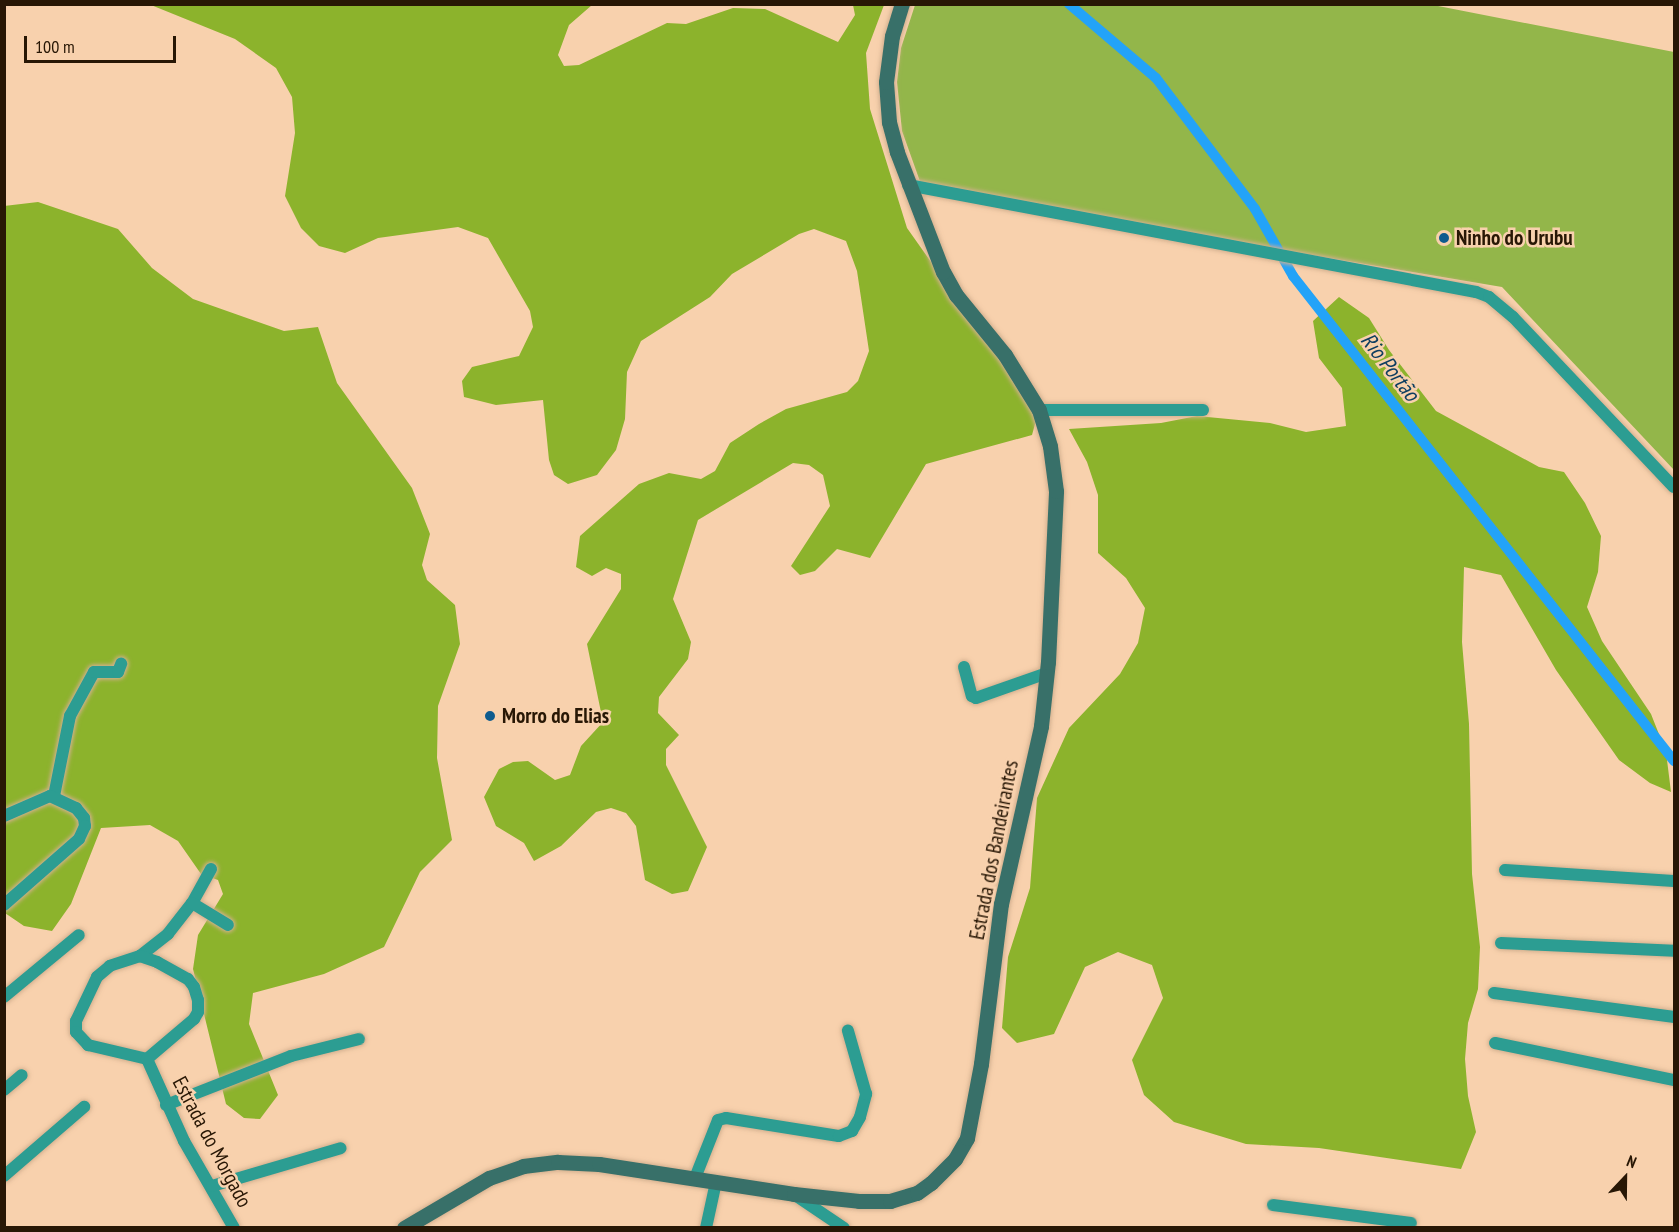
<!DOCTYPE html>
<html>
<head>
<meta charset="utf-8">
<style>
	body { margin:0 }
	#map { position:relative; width:1679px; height:1232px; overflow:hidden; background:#f8d1ad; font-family:"PT Sans Narrow",sans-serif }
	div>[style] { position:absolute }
	.green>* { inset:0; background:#93b64a }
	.forest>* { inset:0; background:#8cb32c }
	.canal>* { height:10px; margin:-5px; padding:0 5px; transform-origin:5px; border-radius:5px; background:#23a3f8 }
	.roads { filter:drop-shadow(0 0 2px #d3b08f) drop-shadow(0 0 2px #d3b08f) }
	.minor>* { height:12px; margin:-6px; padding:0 6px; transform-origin:6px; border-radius:6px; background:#2c9d92 }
	.secondary>* { height:15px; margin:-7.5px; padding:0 7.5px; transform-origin:7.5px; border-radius:7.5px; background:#387069 }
	.dots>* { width:16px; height:16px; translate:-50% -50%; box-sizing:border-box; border:3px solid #f8d1ad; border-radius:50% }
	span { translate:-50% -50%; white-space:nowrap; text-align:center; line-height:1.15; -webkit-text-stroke:5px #f8d1ad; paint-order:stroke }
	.poi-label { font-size:21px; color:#281705; font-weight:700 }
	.left { translate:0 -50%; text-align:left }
	.street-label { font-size:21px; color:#281705 }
	.water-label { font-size:22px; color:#0f3e60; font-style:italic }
	.frame { position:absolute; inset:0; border:6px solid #281705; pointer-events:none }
	.north { position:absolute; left:1595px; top:1148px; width:60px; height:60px; -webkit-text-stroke:4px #f8d1ad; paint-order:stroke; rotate:22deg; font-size:16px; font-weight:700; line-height:24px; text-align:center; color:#281705 }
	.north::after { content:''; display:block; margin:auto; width:21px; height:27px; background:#281705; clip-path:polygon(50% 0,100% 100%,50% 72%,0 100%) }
	.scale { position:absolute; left:24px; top:36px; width:152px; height:27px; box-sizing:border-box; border:3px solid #281705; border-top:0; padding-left:8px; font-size:18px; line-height:21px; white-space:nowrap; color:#281705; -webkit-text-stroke:4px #f8d1ad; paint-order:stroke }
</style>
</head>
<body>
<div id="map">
	<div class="green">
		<div style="clip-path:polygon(915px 5px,1433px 5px,1674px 52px,1674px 470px,1502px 287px,923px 190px,902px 131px,897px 82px,901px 48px)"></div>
	</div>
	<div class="forest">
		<div style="clip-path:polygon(151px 5px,592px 5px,569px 25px,558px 55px,564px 66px,579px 65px,667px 23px,686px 24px,733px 8px,765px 9px,838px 42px,855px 15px,853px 5px,884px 5px,866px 53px,870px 109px,907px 228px,1026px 396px,1037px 417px,1032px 435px,926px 464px,870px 558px,837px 549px,815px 571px,800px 575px,791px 566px,830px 506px,823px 475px,809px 465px,793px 463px,698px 520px,673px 599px,691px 642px,688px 659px,659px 697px,658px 713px,679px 735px,666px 749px,666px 765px,707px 847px,688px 891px,672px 894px,645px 880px,636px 826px,626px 813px,611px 808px,596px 812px,561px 846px,534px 861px,524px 843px,496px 826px,484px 797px,499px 769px,513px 762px,528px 761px,555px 780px,570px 775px,581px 746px,603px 722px,587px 644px,621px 589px,621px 574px,606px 568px,592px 576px,576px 567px,580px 536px,639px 484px,669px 473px,701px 479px,715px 471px,730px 443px,759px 424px,786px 409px,847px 392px,858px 381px,869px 351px,857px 271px,846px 241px,814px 229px,799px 234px,732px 274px,710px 297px,641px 341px,627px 372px,625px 419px,616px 450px,597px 475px,568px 484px,554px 475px,549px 460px,543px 400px,496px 405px,464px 397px,462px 381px,472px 367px,519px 356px,533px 327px,530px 311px,488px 238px,458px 227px,378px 238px,345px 253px,319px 246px,301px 228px,285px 196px,295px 133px,292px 97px,276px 68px,235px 39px)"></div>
		<div style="clip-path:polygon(38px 202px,118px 229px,152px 268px,193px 299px,284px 331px,318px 327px,337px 383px,412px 488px,430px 534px,422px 565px,427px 580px,455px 605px,460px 644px,438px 706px,437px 758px,452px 840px,420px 872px,384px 947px,324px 974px,253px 993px,249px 1024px,278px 1095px,260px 1119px,244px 1118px,226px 1104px,193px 969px,198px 935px,223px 894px,218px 880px,201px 874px,178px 841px,150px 825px,101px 828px,71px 904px,52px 931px,24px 926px,5px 913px,4px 206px)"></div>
		<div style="clip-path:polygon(1339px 297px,1369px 318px,1389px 350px,1436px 411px,1539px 467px,1564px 472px,1585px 503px,1601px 536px,1598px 572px,1587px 607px,1602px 641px,1651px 714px,1666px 752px,1671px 792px,1650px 783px,1619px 760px,1556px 670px,1501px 575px,1464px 567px,1462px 642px,1469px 724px,1472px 874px,1480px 947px,1478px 989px,1468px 1023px,1465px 1059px,1468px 1096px,1476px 1132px,1461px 1169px,1319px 1148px,1246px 1144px,1174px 1122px,1144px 1095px,1132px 1060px,1163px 998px,1152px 965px,1118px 952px,1085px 967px,1054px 1034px,1017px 1043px,1002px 1028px,1008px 957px,1030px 888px,1037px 798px,1069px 728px,1120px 674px,1138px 643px,1145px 608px,1126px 578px,1098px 553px,1098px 495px,1087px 462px,1069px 429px,1161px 423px,1197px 416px,1270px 423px,1306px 432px,1346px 426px,1342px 388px,1319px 358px,1313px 321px)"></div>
	</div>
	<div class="canal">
		<div style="left:1069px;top:4px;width:114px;rotate:40.4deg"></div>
		<div style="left:1156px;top:78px;width:164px;rotate:52.9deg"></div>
		<div style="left:1255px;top:209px;width:77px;rotate:60.4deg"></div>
		<div style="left:1293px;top:276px;width:617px;rotate:51.85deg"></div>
	</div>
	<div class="roads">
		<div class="minor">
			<div style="left:908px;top:185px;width:578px;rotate:10.67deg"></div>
			<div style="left:1476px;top:292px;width:14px;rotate:21deg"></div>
			<div style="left:1489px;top:297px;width:31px;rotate:40deg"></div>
			<div style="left:1513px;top:317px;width:234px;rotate:46.6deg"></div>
			<div style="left:1039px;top:410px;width:164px"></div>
			<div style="left:964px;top:667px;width:30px;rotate:75deg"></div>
			<div style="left:972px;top:696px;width:4px;rotate:27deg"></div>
			<div style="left:976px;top:698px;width:75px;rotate:-19.4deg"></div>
			<div style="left:54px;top:796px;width:82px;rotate:-78.7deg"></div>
			<div style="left:70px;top:716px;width:50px;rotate:-61.4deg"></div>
			<div style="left:94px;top:672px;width:24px"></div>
			<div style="left:118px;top:672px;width:9px;rotate:-69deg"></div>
			<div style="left:4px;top:816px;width:50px;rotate:-23.5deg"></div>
			<div style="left:50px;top:796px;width:29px;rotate:25deg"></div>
			<div style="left:76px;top:808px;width:13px;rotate:51deg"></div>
			<div style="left:84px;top:818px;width:8px;rotate:83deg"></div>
			<div style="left:85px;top:826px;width:14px;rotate:115deg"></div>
			<div style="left:79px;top:839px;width:100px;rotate:138.7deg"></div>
			<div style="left:211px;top:869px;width:39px;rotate:119deg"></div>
			<div style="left:192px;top:903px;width:39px;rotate:128deg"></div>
			<div style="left:168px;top:934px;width:36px;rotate:142deg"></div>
			<div style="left:140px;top:956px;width:32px;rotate:162deg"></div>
			<div style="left:110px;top:966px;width:17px;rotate:140deg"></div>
			<div style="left:97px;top:977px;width:49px;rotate:115.5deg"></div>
			<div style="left:76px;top:1021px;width:11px;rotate:90deg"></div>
			<div style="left:76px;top:1032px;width:18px;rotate:47deg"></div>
			<div style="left:88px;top:1045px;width:61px;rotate:13.3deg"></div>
			<div style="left:147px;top:1059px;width:90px;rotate:65.7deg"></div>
			<div style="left:184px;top:1141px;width:100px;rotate:60.1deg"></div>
			<div style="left:1505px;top:870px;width:169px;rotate:3.7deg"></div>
			<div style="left:192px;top:903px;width:42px;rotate:31.4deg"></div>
			<div style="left:1501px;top:943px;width:173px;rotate:2.6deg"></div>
			<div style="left:140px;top:956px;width:18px;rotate:19deg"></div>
			<div style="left:157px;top:962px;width:35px;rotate:29deg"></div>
			<div style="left:188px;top:979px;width:10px;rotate:53deg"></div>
			<div style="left:194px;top:987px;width:14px;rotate:73deg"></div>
			<div style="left:198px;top:1000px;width:12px;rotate:90deg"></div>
			<div style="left:198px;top:1012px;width:8px;rotate:120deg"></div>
			<div style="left:194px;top:1019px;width:62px;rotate:139.6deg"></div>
			<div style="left:1494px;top:993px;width:182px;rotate:7.6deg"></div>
			<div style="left:4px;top:997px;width:97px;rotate:-39.6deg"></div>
			<div style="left:1495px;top:1043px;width:183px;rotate:11.7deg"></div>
			<div style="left:4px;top:1090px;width:23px;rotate:-40deg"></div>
			<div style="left:166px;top:1105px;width:134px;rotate:-21.4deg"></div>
			<div style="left:291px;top:1056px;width:70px;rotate:-14deg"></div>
			<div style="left:4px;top:1176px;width:106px;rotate:-40.8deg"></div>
			<div style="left:695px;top:1178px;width:62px;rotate:-68.4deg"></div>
			<div style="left:718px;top:1120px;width:8px;rotate:-14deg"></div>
			<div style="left:726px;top:1118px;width:114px;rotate:9.1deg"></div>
			<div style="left:839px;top:1136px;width:14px;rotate:-21deg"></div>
			<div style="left:852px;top:1131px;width:16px;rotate:-60deg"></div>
			<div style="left:860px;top:1117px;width:24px;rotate:-75deg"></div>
			<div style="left:866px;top:1094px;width:66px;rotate:-105.9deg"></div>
			<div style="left:212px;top:1186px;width:134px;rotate:-16.4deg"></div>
			<div style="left:795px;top:1195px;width:59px;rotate:34deg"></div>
			<div style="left:1273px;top:1205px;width:139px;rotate:7.4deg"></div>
			<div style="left:706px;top:1228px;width:47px;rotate:-77.7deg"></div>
		</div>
		<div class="secondary">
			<div style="left:404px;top:1228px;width:99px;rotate:-30.5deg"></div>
			<div style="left:489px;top:1178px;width:36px;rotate:-19deg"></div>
			<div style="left:523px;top:1166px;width:35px;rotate:-7deg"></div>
			<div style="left:558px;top:1162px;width:41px;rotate:2.8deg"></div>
			<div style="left:599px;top:1164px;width:197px;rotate:8.7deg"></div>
			<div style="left:794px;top:1194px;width:65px;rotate:6.1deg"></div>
			<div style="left:859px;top:1201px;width:31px"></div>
			<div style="left:890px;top:1201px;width:28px;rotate:-17deg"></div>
			<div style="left:917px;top:1193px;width:17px;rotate:-36deg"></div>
			<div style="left:931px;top:1183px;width:34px;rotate:-45deg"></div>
			<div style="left:955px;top:1159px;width:24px;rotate:-60deg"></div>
			<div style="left:967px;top:1138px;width:75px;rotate:-79.3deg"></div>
			<div style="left:981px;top:1064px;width:161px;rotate:-82.9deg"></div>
			<div style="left:1001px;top:904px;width:182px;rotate:-77.3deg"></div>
			<div style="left:1041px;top:726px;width:64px;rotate:-83.8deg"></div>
			<div style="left:1048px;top:662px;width:171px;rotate:-87.3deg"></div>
			<div style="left:1056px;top:491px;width:45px;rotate:-97.6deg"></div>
			<div style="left:1050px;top:446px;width:38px;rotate:-107deg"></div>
			<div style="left:1039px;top:410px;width:65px;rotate:-121.7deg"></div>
			<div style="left:1005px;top:355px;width:77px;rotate:-129.2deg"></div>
			<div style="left:956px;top:295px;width:26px;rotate:-119deg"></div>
			<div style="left:943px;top:272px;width:129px;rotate:-111deg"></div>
			<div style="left:897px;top:152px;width:31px;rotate:-105deg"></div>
			<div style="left:889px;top:122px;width:40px;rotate:-94.3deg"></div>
			<div style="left:886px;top:82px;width:46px;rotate:-82.6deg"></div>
			<div style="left:892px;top:36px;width:34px;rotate:-73deg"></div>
		</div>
	</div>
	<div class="dots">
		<div style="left:1444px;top:238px;background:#0e5b8e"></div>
		<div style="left:490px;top:716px;background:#0e5b8e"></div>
	</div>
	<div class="poi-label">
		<span class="left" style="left:1456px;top:238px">Ninho do Urubu</span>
		<span class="left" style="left:502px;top:716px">Morro do Elias</span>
	</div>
	<div class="street-label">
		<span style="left:994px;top:850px;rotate:-79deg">Estrada dos Bandeirantes</span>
		<span style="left:212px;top:1142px;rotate:62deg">Estrada do Morgado</span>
	</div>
	<div class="water-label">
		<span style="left:1390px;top:367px;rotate:52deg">Rio Portão</span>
	</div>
	<div class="frame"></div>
	<div class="north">N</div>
	<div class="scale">100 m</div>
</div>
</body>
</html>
